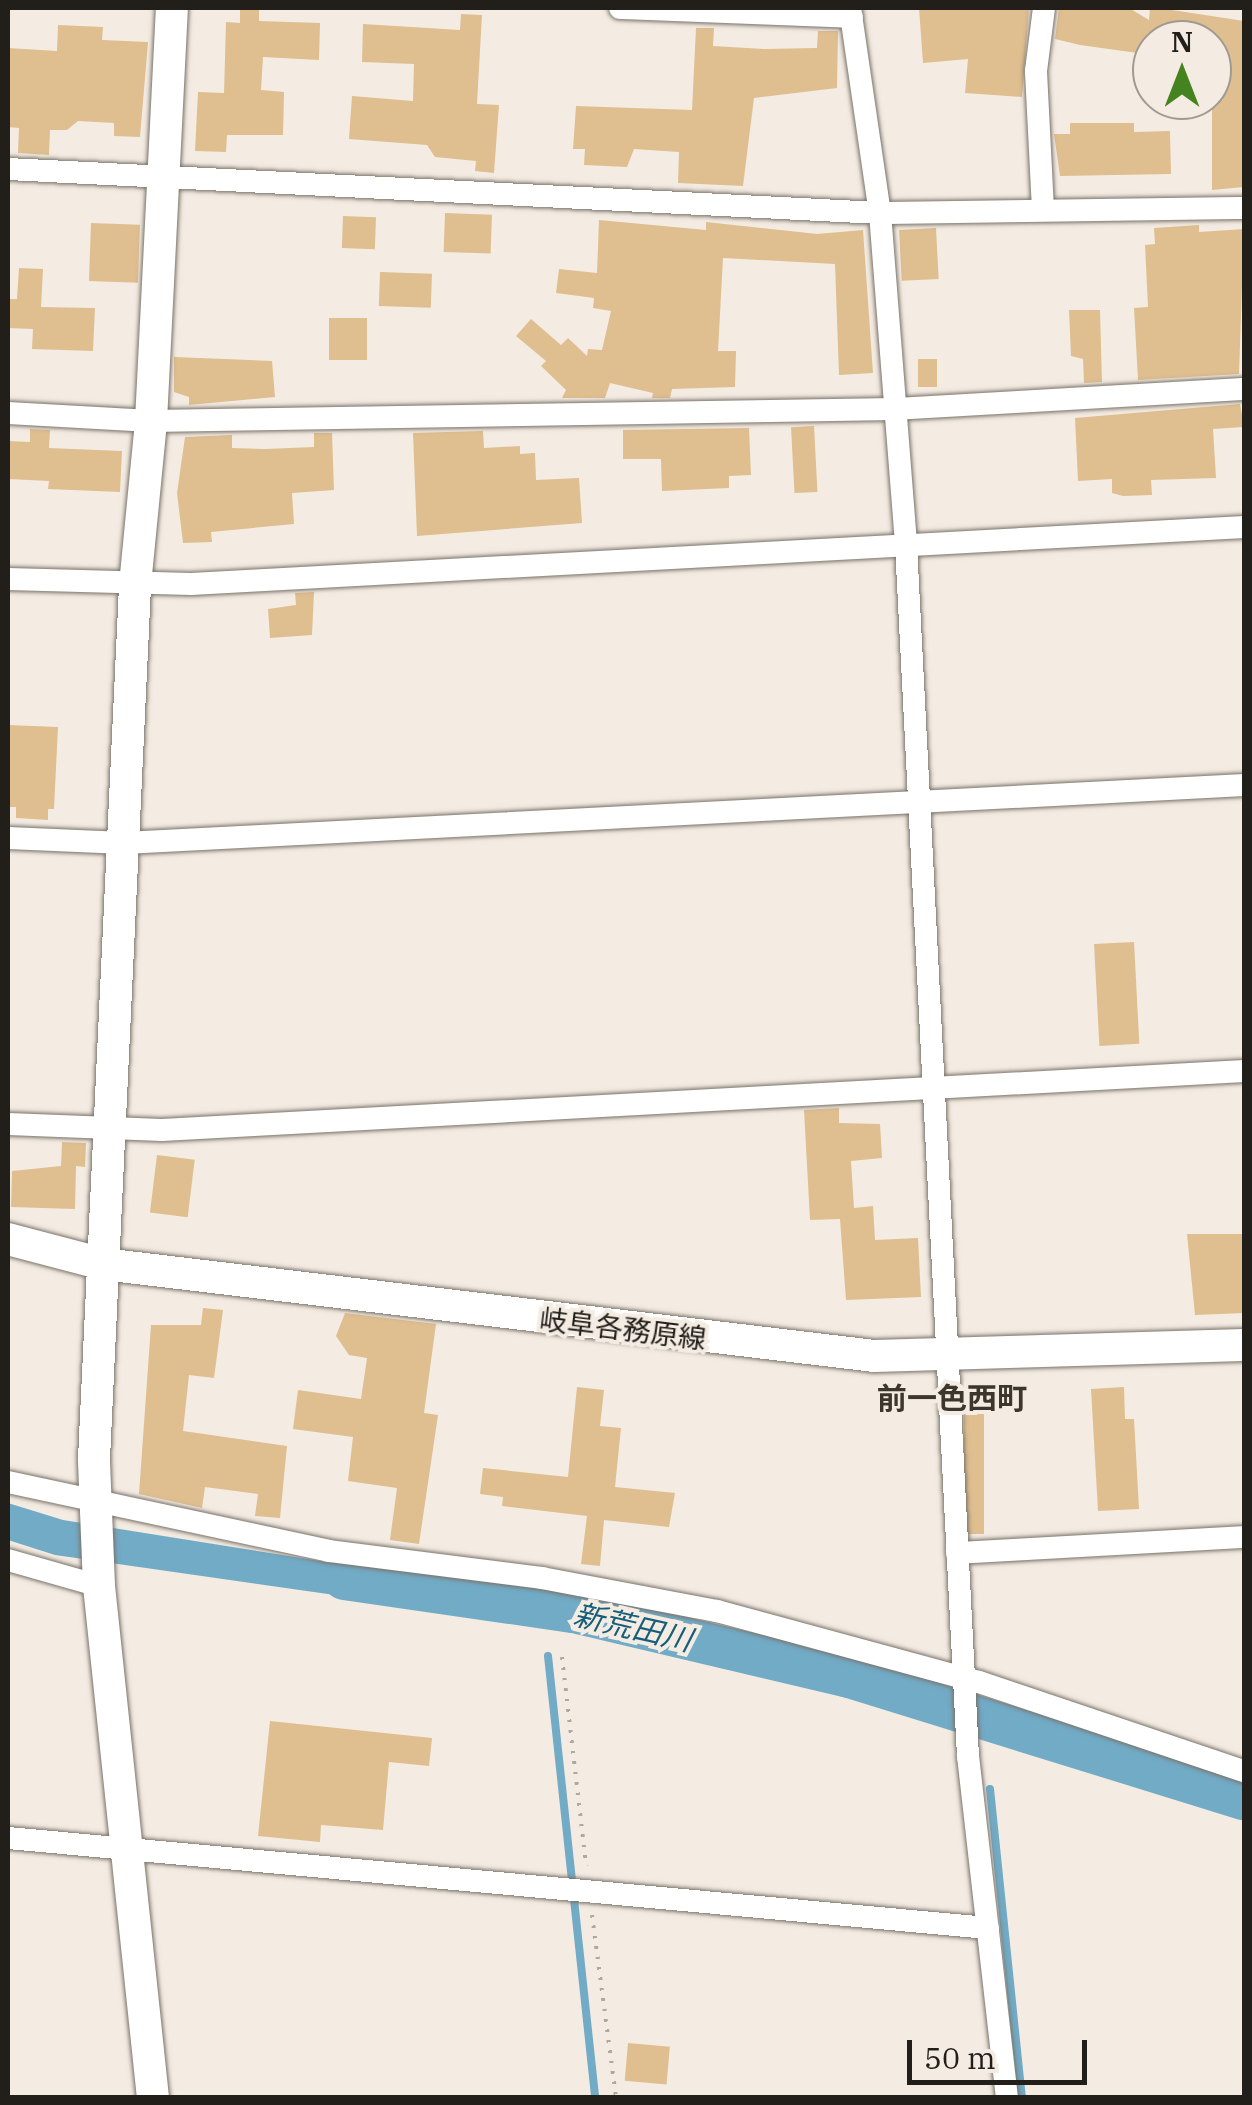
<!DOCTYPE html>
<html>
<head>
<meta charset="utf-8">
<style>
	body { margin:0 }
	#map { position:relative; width:1252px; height:2105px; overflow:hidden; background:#f4ece2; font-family:"IBM Plex Serif","Noto Sans JP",serif }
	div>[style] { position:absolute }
	.water>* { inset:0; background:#72abc6 }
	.stream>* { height:8px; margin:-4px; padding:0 4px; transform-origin:4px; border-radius:4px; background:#72abc6 }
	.river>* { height:42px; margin:-21px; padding:0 21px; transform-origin:21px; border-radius:21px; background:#72abc6 }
	.building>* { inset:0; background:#dfbe90; transform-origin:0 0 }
	.path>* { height:4px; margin-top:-2px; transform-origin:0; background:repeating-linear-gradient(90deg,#afa8a0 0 2.5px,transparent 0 10.5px) }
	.roads { filter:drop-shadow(0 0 2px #797269) drop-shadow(0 0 2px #797269) }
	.street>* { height:22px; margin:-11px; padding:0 11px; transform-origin:11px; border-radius:11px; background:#fff }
	.secondary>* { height:32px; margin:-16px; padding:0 16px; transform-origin:16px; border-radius:16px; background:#fff }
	span { translate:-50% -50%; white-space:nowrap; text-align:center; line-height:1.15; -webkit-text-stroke:8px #f4ece2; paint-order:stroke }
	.street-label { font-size:28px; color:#221f1b }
	.neighbourhood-label { font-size:30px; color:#3c362e; font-weight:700 }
	.water-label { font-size:30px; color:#175e7a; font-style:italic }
	.frame { position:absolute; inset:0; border:10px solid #221f1b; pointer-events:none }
	.north { position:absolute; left:1132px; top:20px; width:100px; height:100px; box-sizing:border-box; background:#f4ece2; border:2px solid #a09a92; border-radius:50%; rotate:0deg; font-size:28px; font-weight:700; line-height:40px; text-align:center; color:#221f1b }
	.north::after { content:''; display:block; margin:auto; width:35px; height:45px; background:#458220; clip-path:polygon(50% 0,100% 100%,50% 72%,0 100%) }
	.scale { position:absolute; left:907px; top:2040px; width:180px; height:45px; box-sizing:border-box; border:5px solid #221f1b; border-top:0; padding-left:12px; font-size:30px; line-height:35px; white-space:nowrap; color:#221f1b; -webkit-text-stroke:8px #f4ece2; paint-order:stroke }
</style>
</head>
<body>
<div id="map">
	<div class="water">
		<div style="clip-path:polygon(8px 1503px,63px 1520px,402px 1574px,398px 1604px,55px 1555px,8px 1540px)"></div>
	</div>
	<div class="stream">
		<div style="left:548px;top:1656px;width:444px;rotate:83.9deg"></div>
		<div style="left:990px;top:1789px;width:311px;rotate:84.1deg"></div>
	</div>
	<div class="river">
		<div style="left:344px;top:1579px;width:232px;rotate:8.2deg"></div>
		<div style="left:574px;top:1612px;width:283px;rotate:13.3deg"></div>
		<div style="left:849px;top:1677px;width:413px;rotate:17.2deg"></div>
	</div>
	<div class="building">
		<div style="clip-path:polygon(240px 8px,259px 8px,259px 21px,320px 23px,319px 60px,263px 57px,261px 90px,284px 92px,283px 135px,227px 135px,226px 152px,195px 151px,198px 92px,224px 93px,226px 22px,240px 23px)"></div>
		<div style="clip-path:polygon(919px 8px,1029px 8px,1022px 97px,965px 93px,968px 59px,923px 63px)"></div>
		<div style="clip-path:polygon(1059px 8px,1129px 8px,1149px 20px,1150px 8px,1159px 8px,1244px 21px,1244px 187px,1212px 190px,1212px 40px,1152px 40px,1152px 55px,1080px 45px,1055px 39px)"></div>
		<div style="clip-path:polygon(461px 14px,482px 15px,477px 104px,499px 105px,494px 173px,475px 171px,476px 161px,435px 157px,427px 145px,349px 139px,352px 96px,413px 101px,414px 64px,362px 62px,363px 24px,460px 30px)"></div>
		<div style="clip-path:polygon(58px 25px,103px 27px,102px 40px,148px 42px,140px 137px,114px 136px,114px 123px,78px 121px,67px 130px,50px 130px,49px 155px,18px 153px,19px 128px,8px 127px,8px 48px,57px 51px)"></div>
		<div style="clip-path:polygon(696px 28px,714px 28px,713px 46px,764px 49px,817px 48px,818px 31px,838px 31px,837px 88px,754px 98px,743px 186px,678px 183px,679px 152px,634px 149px,627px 167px,584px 165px,585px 149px,573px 149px,576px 106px,692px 110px)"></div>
		<div style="clip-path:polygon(1070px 123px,1134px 123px,1134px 132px,1170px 131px,1171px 174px,1060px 176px,1054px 134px,1070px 134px)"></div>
		<div style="left:445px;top:213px;width:47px;height:39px;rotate:2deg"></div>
		<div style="left:343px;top:216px;width:33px;height:32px;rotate:2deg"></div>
		<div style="clip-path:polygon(599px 220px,706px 230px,706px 222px,817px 234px,863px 230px,873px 373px,839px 375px,835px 264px,723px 258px,718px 351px,736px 351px,735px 387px,672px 389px,670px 398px,652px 398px,653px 393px,610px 383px,605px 398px,562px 398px,566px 390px,541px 366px,546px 361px,516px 336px,531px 319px,561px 345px,568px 338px,587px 356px,588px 349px,602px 350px,611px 311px,593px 308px,594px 298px,556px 293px,559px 269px,597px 273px)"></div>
		<div style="left:91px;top:223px;width:49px;height:58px;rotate:2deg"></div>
		<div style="clip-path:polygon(1199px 225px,1199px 232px,1244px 229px,1239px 374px,1138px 380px,1134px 308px,1148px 307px,1145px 245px,1155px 244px,1154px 228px)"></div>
		<div style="left:936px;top:228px;width:51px;height:37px;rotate:87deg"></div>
		<div style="clip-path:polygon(19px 268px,43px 269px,41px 307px,95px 308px,93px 351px,32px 349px,33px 329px,8px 328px,8px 299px,17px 299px)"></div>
		<div style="left:380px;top:272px;width:52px;height:34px;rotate:2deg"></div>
		<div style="clip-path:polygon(1069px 310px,1100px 310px,1102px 382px,1084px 383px,1083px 359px,1071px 356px)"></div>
		<div style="left:367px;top:318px;width:42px;height:38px;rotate:90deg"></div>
		<div style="clip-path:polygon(174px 357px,272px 361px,275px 397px,189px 405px,189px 397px,174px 392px)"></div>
		<div style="left:918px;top:359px;width:19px;height:28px"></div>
		<div style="clip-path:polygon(1240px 404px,1244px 427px,1213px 429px,1216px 478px,1151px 480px,1152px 495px,1123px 496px,1112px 493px,1112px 479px,1078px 481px,1075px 418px)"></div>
		<div style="left:814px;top:426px;width:66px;height:23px;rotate:87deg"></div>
		<div style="clip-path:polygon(749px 428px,751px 475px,729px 476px,729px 488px,662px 491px,661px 459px,623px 459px,623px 430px)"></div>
		<div style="clip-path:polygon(30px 429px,50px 430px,49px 448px,122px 451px,120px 492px,48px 489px,49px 481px,8px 479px,8px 441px,30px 442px)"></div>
		<div style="clip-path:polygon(483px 431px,484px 448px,520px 446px,520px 454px,535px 453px,536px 480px,579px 478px,582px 523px,417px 536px,413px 433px)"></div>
		<div style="clip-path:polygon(314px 433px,332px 433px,334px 490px,292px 493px,294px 524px,211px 532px,212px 542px,183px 543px,177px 493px,185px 437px,232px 435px,232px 448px,265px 449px,314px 447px)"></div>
		<div style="clip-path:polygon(314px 592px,312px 635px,270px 638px,268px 609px,296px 605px,295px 593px)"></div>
		<div style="clip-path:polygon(8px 725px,58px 727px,54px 809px,48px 809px,48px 820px,16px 818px,16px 807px,8px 807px)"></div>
		<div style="left:1134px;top:942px;width:102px;height:40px;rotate:87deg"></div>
		<div style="clip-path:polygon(839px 1108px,839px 1123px,880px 1124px,882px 1158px,851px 1161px,854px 1208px,873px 1206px,875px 1240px,918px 1238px,921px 1297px,846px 1300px,840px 1219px,810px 1220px,804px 1110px)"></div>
		<div style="clip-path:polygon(62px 1142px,86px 1143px,85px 1167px,76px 1166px,75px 1209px,11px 1207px,12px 1171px,61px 1166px)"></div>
		<div style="left:157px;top:1155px;width:38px;height:58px;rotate:7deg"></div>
		<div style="clip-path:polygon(1187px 1234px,1244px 1234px,1244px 1313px,1195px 1315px)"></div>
		<div style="clip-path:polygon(203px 1308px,223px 1310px,214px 1378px,189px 1375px,183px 1431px,287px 1446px,280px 1518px,255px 1516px,258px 1494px,205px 1487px,202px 1508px,139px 1494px,151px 1325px,201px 1325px)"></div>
		<div style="clip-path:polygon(345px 1313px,436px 1324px,424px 1413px,438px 1415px,419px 1544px,390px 1540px,397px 1488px,348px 1481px,353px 1437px,293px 1429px,298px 1390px,361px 1399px,367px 1358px,349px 1355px,336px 1336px)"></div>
		<div style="clip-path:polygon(577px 1387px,604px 1390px,600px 1426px,621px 1428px,615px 1487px,675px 1493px,669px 1527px,604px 1520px,600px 1566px,581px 1564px,587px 1516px,502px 1506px,503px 1497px,480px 1494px,483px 1468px,568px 1477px)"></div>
		<div style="clip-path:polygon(1124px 1387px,1125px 1419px,1134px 1419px,1139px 1509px,1098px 1511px,1091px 1389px)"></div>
		<div style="left:964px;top:1389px;width:20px;height:145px"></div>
		<div style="clip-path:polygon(270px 1721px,432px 1738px,429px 1766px,389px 1762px,383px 1830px,321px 1825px,320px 1842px,258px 1836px)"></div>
		<div style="left:628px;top:2043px;width:42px;height:38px;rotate:5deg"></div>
	</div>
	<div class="path">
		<div style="left:562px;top:1657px;width:210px;rotate:83.4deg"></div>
		<div style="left:592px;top:1915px;width:185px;rotate:82.5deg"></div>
	</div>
	<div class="roads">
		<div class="street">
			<div style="left:620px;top:8px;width:232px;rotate:2.2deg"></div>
			<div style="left:850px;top:8px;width:207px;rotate:81.7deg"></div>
			<div style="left:880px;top:213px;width:333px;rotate:85.5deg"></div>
			<div style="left:906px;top:545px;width:1213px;rotate:87.07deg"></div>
			<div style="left:968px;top:1756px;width:344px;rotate:83.5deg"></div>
			<div style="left:8px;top:169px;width:873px;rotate:2.89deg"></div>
			<div style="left:880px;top:213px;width:364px;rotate:-0.8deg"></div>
			<div style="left:1043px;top:210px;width:139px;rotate:-92.9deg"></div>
			<div style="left:1036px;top:71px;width:64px;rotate:-82.8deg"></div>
			<div style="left:8px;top:413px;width:143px;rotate:3.2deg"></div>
			<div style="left:151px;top:421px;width:744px;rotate:-0.92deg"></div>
			<div style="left:895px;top:409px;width:350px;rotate:-3.3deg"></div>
			<div style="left:8px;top:579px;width:183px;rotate:1.6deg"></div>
			<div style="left:191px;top:584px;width:1055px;rotate:-3.1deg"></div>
			<div style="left:8px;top:838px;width:116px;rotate:2.5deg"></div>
			<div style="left:124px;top:843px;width:1122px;rotate:-2.96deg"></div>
			<div style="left:8px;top:1124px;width:154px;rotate:2.2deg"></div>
			<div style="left:162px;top:1130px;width:1084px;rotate:-3.12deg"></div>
			<div style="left:8px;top:1482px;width:328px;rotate:12.1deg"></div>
			<div style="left:329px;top:1551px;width:215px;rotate:7.2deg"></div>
			<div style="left:542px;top:1578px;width:178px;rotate:10.7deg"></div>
			<div style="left:717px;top:1611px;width:271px;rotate:15.2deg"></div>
			<div style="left:979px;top:1682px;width:280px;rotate:18.6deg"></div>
			<div style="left:957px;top:1553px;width:287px;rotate:-3.2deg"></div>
			<div style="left:8px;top:1560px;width:95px;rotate:15.9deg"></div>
			<div style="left:8px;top:1838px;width:984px;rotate:5.25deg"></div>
		</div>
		<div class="secondary">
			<div style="left:8px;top:1239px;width:98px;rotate:14.7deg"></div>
			<div style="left:103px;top:1264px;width:776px;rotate:6.8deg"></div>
			<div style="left:874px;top:1356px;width:370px;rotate:-1.7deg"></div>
			<div style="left:153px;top:2098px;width:515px;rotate:-96.02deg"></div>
			<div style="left:99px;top:1586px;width:127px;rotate:-92.3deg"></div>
			<div style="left:94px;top:1459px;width:875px;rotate:-87.31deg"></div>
			<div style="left:135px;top:585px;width:165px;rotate:-84.4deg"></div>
			<div style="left:151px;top:421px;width:414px;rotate:-87.1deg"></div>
		</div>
	</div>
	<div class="street-label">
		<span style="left:623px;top:1329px;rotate:7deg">岐阜各務原線</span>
	</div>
	<div class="neighbourhood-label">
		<span style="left:952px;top:1398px">前一色西町</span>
	</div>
	<div class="water-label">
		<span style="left:633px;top:1627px;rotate:13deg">新荒田川</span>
	</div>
	<div class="frame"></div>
	<div class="north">N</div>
	<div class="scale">50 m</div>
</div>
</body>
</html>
